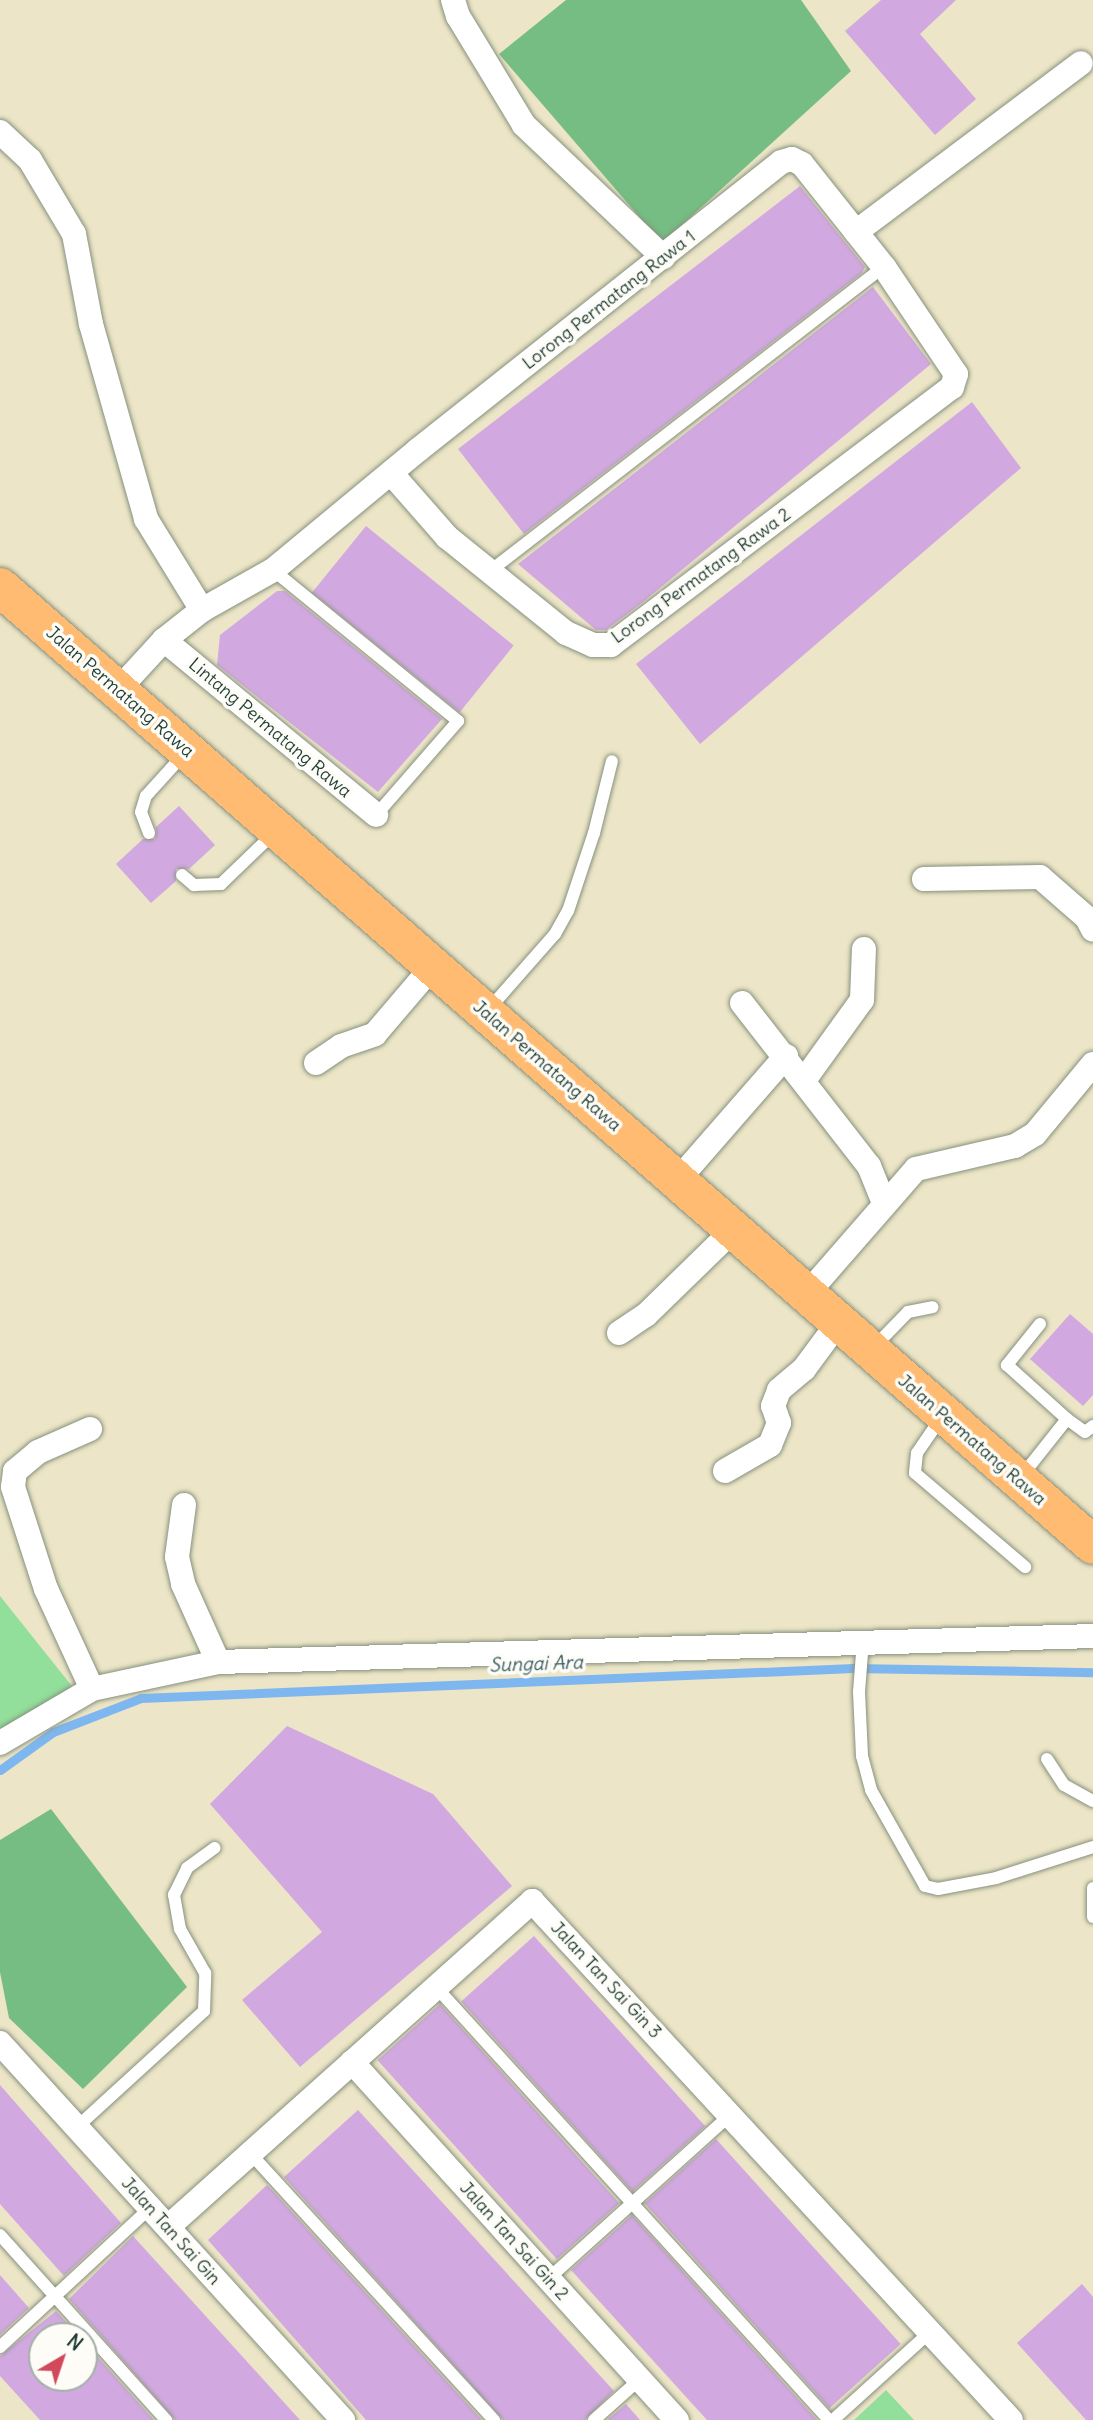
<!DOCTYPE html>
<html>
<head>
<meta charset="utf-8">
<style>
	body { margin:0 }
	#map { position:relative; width:1093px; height:2420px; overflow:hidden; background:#ece5c7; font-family:Delius,sans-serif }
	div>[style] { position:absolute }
	.green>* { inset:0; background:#92de9b }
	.forest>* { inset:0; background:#75bd83 }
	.stream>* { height:9px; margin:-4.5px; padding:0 4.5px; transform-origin:4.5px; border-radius:4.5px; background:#7eb7ef }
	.building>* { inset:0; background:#d1a9e0; transform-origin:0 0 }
	.roads { filter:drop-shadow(0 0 2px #86917e) drop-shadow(0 0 2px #86917e) }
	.lane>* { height:12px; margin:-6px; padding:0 6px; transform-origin:6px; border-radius:6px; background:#fff }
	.street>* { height:24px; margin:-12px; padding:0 12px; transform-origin:12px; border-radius:12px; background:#fff }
	.primary>* { height:38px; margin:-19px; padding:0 19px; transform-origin:19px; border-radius:19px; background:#febb71 }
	span { translate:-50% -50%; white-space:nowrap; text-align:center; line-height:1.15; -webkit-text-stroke:7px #fdfcf7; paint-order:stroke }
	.street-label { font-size:18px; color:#1f3d34 }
	.water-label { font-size:19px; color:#375c63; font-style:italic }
	.north { position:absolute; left:28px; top:2322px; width:70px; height:70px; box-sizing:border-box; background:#fdfcf7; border:2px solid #a4b0a9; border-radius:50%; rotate:39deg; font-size:19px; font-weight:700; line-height:28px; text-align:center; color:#1f3d34 }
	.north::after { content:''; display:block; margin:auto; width:24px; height:32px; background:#d1495b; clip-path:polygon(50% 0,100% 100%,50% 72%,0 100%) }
</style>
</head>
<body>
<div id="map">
	<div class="green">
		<div style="clip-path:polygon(0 1596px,87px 1705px,0 1740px)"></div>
		<div style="clip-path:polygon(886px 2390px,914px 2420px,854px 2420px)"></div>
	</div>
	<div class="forest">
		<div style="clip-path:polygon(566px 0,801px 0,851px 71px,662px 243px,499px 54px)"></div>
		<div style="clip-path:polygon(51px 1809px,187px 1987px,83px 2089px,9px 2018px,0 1972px,0 1840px)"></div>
	</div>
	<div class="stream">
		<div style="left:0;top:1770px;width:65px;rotate:-35.6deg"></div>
		<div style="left:53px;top:1732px;width:94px;rotate:-21.1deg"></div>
		<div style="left:141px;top:1698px;width:713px;rotate:-2.41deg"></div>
		<div style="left:853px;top:1668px;width:240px;rotate:1deg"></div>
	</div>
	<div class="building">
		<div style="clip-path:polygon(881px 0,956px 0,920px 34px,976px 99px,935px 135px,845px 31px)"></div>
		<div style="clip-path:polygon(800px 186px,865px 267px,862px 273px,524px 534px,458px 449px)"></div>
		<div style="clip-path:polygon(873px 287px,931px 364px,643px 602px,606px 630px,596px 630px,518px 564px)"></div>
		<div style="clip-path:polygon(972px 402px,1021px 468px,700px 744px,636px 664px)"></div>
		<div style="left:366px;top:526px;width:190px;height:86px;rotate:39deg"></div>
		<div style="clip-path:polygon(277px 591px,285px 591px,442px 719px,378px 792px,217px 665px,220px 635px)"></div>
		<div style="clip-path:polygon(179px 806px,215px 845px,189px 869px,176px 869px,176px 881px,151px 903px,116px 864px,143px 839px,155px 839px,156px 827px)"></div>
		<div style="clip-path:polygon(1070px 1314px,1093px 1334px,1093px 1395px,1083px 1406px,1030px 1359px)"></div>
		<div style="clip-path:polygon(287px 1726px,433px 1794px,512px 1886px,300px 2067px,242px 2000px,322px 1932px,210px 1804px)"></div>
		<div style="left:534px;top:1936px;width:256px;height:98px;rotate:48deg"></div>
		<div style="left:440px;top:2004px;width:268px;height:84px;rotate:48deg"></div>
		<div style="clip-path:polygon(0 2085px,121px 2223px,64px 2276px,0 2204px)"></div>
		<div style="clip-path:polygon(358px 2110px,614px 2391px,585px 2420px,503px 2420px,284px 2177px)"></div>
		<div style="left:716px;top:2139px;width:276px;height:96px;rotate:48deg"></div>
		<div style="clip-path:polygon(267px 2185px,271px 2189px,482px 2420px,366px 2420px,208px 2240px)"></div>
		<div style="clip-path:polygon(632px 2215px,817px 2420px,707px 2420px,571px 2270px)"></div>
		<div style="clip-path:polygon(133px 2236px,300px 2420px,175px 2420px,69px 2299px)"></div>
		<div style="clip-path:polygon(0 2275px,29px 2308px,0 2335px)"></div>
		<div style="clip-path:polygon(1082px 2284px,1093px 2297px,1093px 2420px,1086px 2420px,1017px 2343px)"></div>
		<div style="clip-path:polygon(56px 2311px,79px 2336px,42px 2336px,42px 2378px,84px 2378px,84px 2342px,154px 2420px,40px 2420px,0 2376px,0 2356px)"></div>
		<div style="clip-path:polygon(626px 2404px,640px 2420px,607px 2420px)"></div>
	</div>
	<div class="roads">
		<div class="lane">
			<div style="left:273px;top:570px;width:239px;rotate:39.2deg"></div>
			<div style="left:458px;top:721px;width:125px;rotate:131.1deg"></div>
			<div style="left:490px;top:571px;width:498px;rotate:-37.7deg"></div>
			<div style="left:149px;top:833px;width:22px;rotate:-111deg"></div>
			<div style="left:141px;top:812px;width:17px;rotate:-73deg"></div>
			<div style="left:146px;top:796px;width:58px;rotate:-47.8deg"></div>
			<div style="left:182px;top:875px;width:16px;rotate:40deg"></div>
			<div style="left:194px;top:885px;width:27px;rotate:-2deg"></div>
			<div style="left:221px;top:884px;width:75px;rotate:-43.9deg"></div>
			<div style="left:489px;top:1009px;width:100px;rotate:-48.7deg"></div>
			<div style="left:555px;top:934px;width:26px;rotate:-61deg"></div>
			<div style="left:568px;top:911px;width:82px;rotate:-71.6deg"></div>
			<div style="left:594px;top:833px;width:74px;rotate:-76deg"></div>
			<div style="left:1040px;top:1324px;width:53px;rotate:128.8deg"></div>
			<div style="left:1007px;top:1365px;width:81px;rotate:42deg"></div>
			<div style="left:872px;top:1349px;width:52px;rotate:-45.8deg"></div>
			<div style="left:908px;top:1312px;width:25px;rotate:-11deg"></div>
			<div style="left:941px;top:1418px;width:42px;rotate:124.4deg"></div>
			<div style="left:917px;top:1453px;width:20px;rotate:96deg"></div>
			<div style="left:915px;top:1473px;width:145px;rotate:40.5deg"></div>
			<div style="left:1021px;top:1477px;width:74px;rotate:-51.6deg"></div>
			<div style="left:1067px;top:1419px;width:22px;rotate:36deg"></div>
			<div style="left:1085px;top:1432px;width:10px;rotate:-37deg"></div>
			<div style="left:863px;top:1640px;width:52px;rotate:94.4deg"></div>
			<div style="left:859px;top:1692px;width:64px;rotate:87.3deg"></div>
			<div style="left:862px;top:1756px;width:35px;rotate:75deg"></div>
			<div style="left:871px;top:1790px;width:110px;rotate:60.6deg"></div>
			<div style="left:925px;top:1886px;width:13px;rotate:13deg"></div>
			<div style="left:938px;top:1889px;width:59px;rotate:-10.7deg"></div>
			<div style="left:996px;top:1878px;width:102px;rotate:-17.7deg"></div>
			<div style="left:1047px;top:1759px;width:31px;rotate:57deg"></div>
			<div style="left:1064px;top:1785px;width:33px;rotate:29deg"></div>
			<div style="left:1093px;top:1888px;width:29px;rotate:90deg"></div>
			<div style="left:436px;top:1987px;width:585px;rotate:47.77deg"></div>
			<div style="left:77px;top:2127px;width:172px;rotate:-42.4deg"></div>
			<div style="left:204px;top:2011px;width:38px;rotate:-88deg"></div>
			<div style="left:205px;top:1973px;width:51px;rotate:-119.6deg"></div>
			<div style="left:180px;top:1929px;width:35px;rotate:-100deg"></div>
			<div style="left:174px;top:1895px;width:30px;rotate:-64deg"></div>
			<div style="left:187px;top:1868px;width:34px;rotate:-36deg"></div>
			<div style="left:250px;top:2153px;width:362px;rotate:47.6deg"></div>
			<div style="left:0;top:2235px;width:249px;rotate:48.1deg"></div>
			<div style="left:548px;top:2279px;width:245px;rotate:-42deg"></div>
			<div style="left:0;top:2347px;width:205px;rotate:-42.8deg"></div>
			<div style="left:594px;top:2420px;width:62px;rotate:-41.7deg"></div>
			<div style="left:833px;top:2420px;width:131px;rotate:-42.2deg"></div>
		</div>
		<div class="street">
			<div style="left:453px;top:0;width:17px;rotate:73deg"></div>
			<div style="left:458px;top:16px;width:127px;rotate:58.8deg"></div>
			<div style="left:524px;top:125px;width:192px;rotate:43.5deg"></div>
			<div style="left:0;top:132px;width:41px;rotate:43deg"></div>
			<div style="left:30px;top:160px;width:86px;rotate:59.3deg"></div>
			<div style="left:74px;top:234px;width:92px;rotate:79.3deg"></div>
			<div style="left:91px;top:324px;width:203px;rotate:74.2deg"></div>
			<div style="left:146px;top:519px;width:107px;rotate:58.4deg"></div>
			<div style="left:856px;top:232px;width:281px;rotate:-36.9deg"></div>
			<div style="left:164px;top:640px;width:275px;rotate:39.5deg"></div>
			<div style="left:118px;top:690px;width:68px;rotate:-47.4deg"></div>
			<div style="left:164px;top:640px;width:48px;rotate:-38.3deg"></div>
			<div style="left:202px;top:610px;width:81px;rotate:-29.4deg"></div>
			<div style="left:273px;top:570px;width:188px;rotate:-39.6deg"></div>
			<div style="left:418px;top:450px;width:463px;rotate:-38.4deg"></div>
			<div style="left:781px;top:162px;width:11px;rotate:-15deg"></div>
			<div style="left:792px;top:159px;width:11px;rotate:27deg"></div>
			<div style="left:802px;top:164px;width:132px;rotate:51.5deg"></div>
			<div style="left:884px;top:267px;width:129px;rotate:56.1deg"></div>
			<div style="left:956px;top:374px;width:14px;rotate:107deg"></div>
			<div style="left:952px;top:387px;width:428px;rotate:142.9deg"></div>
			<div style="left:611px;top:645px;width:18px;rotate:180deg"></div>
			<div style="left:593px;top:645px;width:30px;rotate:-156deg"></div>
			<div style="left:566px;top:633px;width:153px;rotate:-141.1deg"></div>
			<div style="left:447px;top:537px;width:85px;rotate:-131.2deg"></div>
			<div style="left:924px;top:879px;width:116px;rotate:-1deg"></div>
			<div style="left:1040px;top:877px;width:62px;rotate:41.1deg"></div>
			<div style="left:1087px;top:918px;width:13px;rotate:63deg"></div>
			<div style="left:742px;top:1003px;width:207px;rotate:52.1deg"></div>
			<div style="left:869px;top:1166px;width:40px;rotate:68deg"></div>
			<div style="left:316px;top:1063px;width:30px;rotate:-34deg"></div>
			<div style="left:341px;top:1046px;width:36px;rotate:-19deg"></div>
			<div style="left:375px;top:1034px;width:89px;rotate:-49.5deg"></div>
			<div style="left:805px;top:1079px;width:97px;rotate:-54.2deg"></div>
			<div style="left:862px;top:1000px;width:51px;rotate:-87.8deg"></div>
			<div style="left:677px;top:1181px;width:166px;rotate:-48.9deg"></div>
			<div style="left:806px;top:1295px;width:167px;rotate:-48.9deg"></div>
			<div style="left:916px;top:1169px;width:102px;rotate:-13.1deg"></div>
			<div style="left:1015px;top:1146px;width:23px;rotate:-31deg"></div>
			<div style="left:1035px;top:1134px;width:91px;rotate:-50.4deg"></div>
			<div style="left:619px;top:1333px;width:32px;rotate:-34deg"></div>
			<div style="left:646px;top:1315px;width:122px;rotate:-44.3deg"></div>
			<div style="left:90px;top:1429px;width:57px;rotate:156.1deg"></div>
			<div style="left:38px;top:1452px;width:30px;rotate:140deg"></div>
			<div style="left:15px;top:1471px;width:16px;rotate:97deg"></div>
			<div style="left:13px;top:1487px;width:107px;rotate:72.1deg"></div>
			<div style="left:46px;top:1589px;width:110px;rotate:65.3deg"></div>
			<div style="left:725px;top:1471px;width:52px;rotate:-30deg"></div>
			<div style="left:770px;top:1445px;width:24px;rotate:-68deg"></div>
			<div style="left:779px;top:1423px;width:18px;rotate:-109deg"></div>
			<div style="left:773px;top:1406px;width:17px;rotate:-69deg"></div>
			<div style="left:779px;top:1390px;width:33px;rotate:-40deg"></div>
			<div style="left:804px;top:1369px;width:57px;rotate:-53.5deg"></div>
			<div style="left:184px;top:1505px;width:52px;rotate:97.7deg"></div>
			<div style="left:177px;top:1557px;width:28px;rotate:77deg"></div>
			<div style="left:183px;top:1584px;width:85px;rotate:65.8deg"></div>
			<div style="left:0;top:1743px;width:107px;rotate:-30.4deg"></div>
			<div style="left:92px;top:1689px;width:129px;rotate:-12.1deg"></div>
			<div style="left:218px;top:1662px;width:875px;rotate:-1.7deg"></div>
			<div style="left:0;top:2043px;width:510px;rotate:47.7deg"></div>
			<div style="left:352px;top:2062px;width:484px;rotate:47.8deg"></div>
			<div style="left:168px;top:2227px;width:489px;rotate:-41.8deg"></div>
			<div style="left:532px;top:1901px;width:706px;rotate:47.3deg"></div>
		</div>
		<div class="primary">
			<div style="left:0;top:587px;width:1453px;rotate:41.23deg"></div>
		</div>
	</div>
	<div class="street-label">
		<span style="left:609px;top:300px;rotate:-38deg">Lorong Permatang Rawa 1</span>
		<span style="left:701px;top:576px;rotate:-36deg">Lorong Permatang Rawa 2</span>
		<span style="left:120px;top:692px;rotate:41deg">Jalan Permatang Rawa</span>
		<span style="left:270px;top:728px;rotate:40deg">Lintang Permatang Rawa</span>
		<span style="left:547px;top:1066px;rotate:41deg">Jalan Permatang Rawa</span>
		<span style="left:972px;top:1440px;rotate:41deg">Jalan Permatang Rawa</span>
		<span style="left:606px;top:1980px;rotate:47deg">Jalan Tan Sai Gin 3</span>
		<span style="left:171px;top:2231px;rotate:48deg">Jalan Tan Sai Gin</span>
		<span style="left:514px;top:2241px;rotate:48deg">Jalan Tan Sai Gin 2</span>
	</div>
	<div class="water-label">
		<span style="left:536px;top:1664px;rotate:-2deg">Sungai Ara</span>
	</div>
	<div class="north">N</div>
</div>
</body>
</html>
